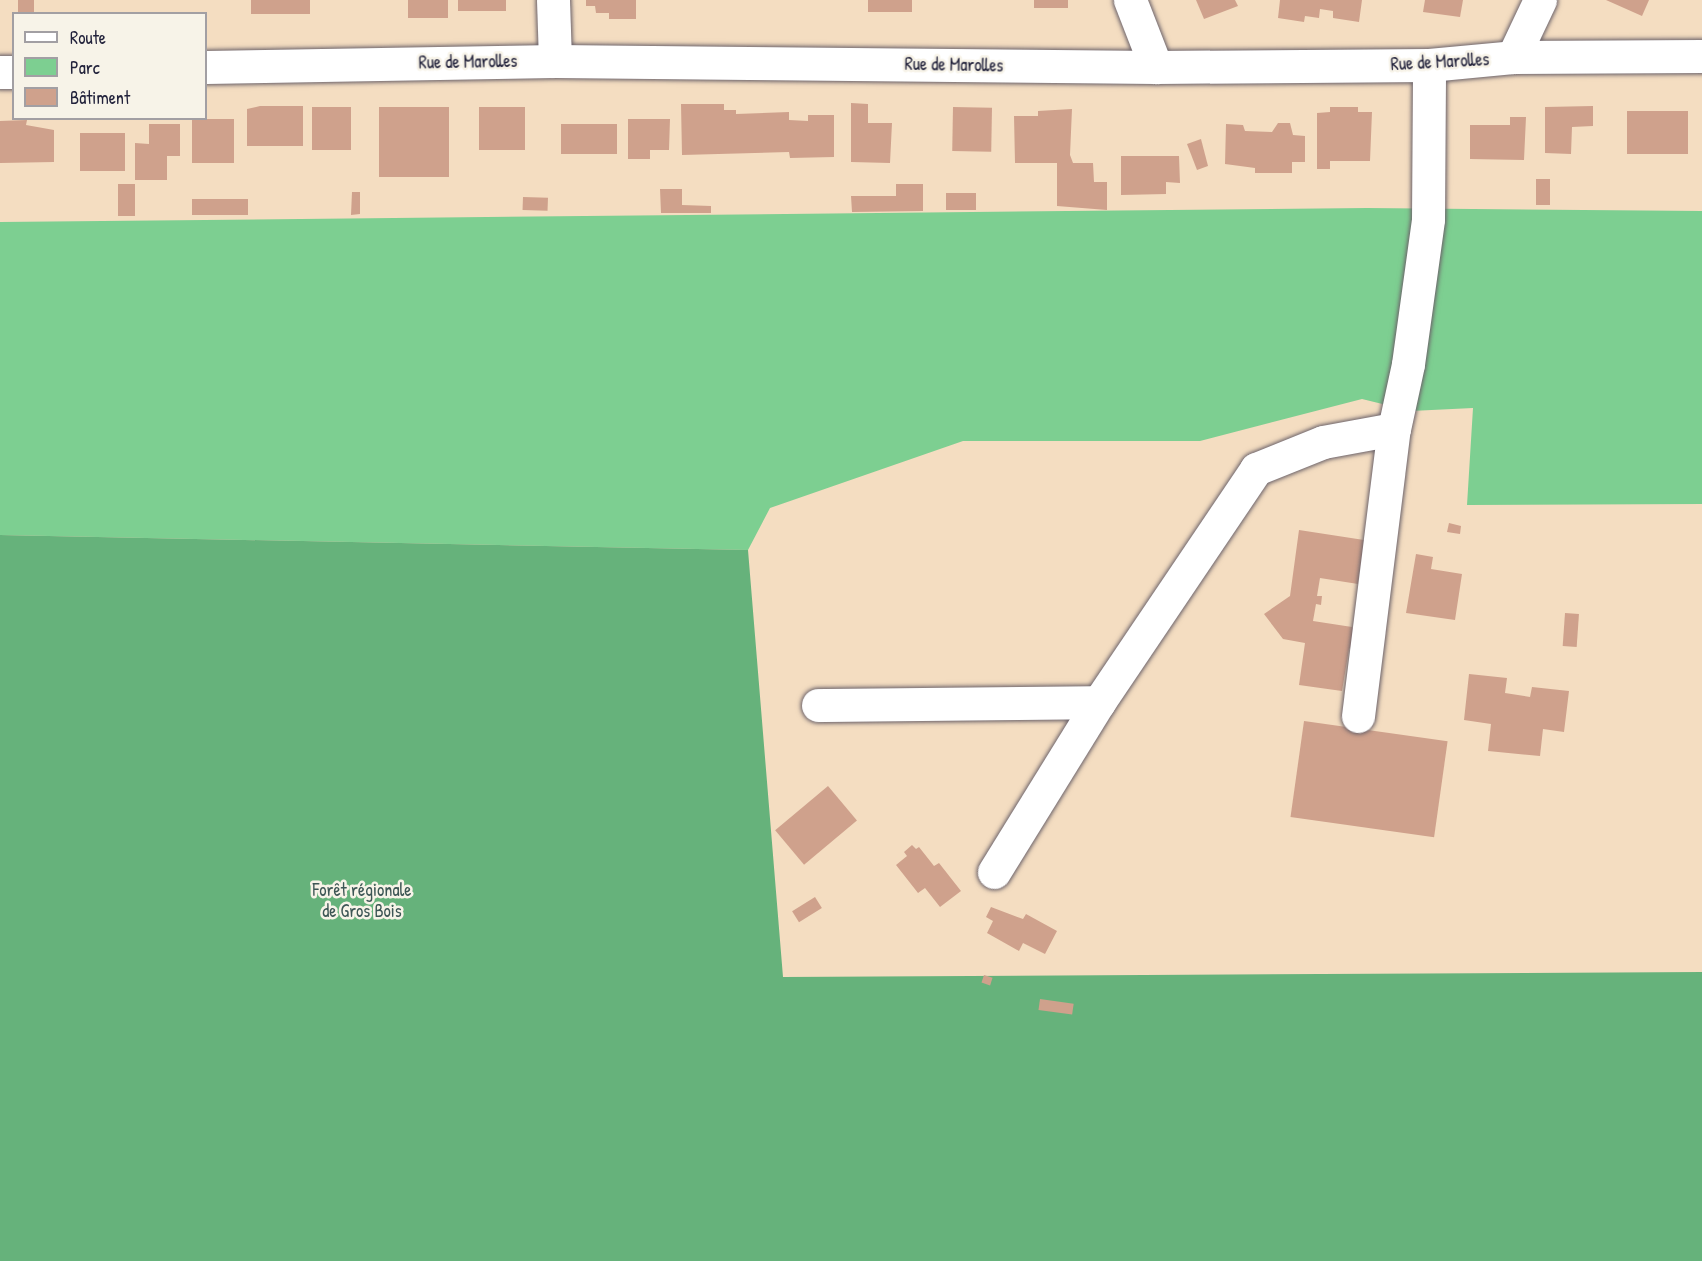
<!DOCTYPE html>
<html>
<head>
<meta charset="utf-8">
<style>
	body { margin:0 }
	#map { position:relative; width:1702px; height:1261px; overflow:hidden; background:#f4ddc1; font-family:"Patrick Hand",sans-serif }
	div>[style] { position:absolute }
	.green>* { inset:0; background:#7dcf91 }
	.forest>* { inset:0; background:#66b27b }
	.building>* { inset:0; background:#cfa18c; transform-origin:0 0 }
	.roads { filter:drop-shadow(0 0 2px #6c636a) drop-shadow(0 0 2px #6c636a) }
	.minor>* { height:33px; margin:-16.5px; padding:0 16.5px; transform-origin:16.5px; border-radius:16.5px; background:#fff }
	span { translate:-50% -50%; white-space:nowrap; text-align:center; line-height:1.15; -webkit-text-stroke:5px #f7f3e8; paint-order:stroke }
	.street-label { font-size:18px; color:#22223b }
	.park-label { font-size:18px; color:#3d5655 }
	.legend { position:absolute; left:12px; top:12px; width:195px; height:108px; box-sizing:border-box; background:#f7f3e8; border:2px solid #a29fa3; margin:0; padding:8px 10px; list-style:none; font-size:18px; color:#22223b }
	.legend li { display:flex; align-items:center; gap:12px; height:30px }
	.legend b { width:30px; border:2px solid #a29fa3 }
</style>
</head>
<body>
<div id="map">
	<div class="green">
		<div style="clip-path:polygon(1367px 208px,1702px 211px,1702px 504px,1467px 505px,1473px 408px,1411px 411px,1362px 399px,1200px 441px,963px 441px,770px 508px,748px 550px,0 535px,0 222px)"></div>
	</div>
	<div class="forest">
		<div style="clip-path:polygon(0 535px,748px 550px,783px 977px,1702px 972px,1702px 1261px,0 1261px)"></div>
	</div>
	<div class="building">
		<div style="left:18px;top:0;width:16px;height:14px"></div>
		<div style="left:251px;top:0;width:59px;height:14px"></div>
		<div style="left:408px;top:0;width:40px;height:18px"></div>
		<div style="left:458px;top:0;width:48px;height:11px"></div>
		<div style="clip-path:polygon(586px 0,636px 0,636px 19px,609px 19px,609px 13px,596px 13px,595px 6px,586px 6px)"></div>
		<div style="left:868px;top:0;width:44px;height:12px"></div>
		<div style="left:1034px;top:0;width:34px;height:8px"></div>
		<div style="clip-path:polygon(1196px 0,1235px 0,1238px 6px,1204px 19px)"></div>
		<div style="clip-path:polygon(1280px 0,1362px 0,1359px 22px,1333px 18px,1333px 11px,1320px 9px,1319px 18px,1305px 16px,1304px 22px,1278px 18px)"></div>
		<div style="clip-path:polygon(1425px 0,1463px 0,1460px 17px,1423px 12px)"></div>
		<div style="clip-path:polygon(1606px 0,1649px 0,1642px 16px)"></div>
		<div style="clip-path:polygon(851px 103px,868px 104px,868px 123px,892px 123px,890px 163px,851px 162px)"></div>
		<div style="clip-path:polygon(681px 104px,724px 104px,724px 110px,736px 110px,736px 114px,789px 112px,789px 120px,808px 121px,808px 115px,834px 115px,834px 157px,790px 158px,789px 152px,682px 155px)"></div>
		<div style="clip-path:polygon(260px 106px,303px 106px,303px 146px,247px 146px,247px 109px)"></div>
		<div style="clip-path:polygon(1593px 106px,1593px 126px,1572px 127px,1571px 154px,1545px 153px,1545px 107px)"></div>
		<div style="left:312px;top:107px;width:39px;height:43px"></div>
		<div style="left:379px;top:107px;width:70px;height:70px"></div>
		<div style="left:479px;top:107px;width:46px;height:43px"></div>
		<div style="left:953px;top:107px;width:39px;height:44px;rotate:1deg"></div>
		<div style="clip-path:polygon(1330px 107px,1358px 107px,1358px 112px,1372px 112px,1370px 161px,1330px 161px,1330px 169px,1317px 169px,1317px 113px,1330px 112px)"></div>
		<div style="clip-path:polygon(1072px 109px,1070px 155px,1073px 163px,1093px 163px,1094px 182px,1107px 182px,1107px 210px,1057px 206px,1057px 163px,1015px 163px,1014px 116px,1038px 116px,1038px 111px)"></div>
		<div style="left:1688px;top:111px;width:43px;height:61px;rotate:90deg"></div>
		<div style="clip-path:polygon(1510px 117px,1526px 117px,1524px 160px,1470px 159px,1470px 125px,1510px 125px)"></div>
		<div style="left:192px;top:119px;width:42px;height:44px"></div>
		<div style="clip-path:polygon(628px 119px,670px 119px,669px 150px,650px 150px,650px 159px,628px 159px)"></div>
		<div style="clip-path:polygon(27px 120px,26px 125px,54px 130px,54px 162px,0 163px,0 121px)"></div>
		<div style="clip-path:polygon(1278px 123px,1290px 123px,1293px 135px,1305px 136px,1305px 162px,1292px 162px,1292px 173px,1255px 173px,1255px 168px,1225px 164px,1226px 124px,1243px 125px,1245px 131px,1272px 132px)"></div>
		<div style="clip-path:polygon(149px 124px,180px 124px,180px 156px,167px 156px,167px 180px,135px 180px,135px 143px,149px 144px)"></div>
		<div style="left:561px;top:124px;width:56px;height:30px"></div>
		<div style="left:80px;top:133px;width:45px;height:38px"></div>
		<div style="clip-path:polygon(1201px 139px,1208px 166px,1197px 170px,1187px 144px)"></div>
		<div style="clip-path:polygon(1121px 156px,1179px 156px,1180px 183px,1166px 182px,1166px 194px,1121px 195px)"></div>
		<div style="left:1536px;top:179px;width:14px;height:26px"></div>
		<div style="left:118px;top:184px;width:17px;height:32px"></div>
		<div style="clip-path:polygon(896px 184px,923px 184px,923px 211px,852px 212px,851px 196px,896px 196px)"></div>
		<div style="clip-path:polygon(660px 189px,682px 189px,682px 205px,711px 206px,711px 213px,661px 213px)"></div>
		<div style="clip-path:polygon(352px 192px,360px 192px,360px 214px,351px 215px)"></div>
		<div style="left:946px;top:193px;width:30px;height:17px"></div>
		<div style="left:523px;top:197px;width:25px;height:13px;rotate:2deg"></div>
		<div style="left:248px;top:199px;width:16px;height:56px;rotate:90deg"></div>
		<div style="clip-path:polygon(1449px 523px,1461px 526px,1460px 534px,1447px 532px)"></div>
		<div style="clip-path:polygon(1299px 530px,1364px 540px,1358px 584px,1320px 578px,1317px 596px,1322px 596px,1321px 605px,1316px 604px,1313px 621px,1352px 627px,1359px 638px,1349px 649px,1342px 691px,1299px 685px,1305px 643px,1283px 639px,1264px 614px,1290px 596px)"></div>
		<div style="clip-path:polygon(1416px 554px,1433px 557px,1431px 569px,1462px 574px,1455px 620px,1406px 613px)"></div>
		<div style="left:1565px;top:613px;width:14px;height:33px;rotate:4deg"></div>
		<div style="clip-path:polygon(1469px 674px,1507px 678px,1505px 693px,1530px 697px,1532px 687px,1569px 691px,1564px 732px,1543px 729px,1540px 756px,1488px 751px,1491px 724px,1464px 720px)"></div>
		<div style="left:1304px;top:721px;width:145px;height:97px;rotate:8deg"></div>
		<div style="left:828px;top:786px;width:45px;height:69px;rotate:50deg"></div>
		<div style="clip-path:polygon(912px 845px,916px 849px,919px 847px,934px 866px,939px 863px,961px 891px,940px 907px,925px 888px,918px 893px,896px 865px,907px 856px,904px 852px)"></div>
		<div style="left:815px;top:897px;width:13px;height:27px;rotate:58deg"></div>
		<div style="clip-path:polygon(991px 907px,1023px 919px,1026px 914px,1057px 931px,1045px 954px,1023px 943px,1019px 951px,987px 933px,993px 921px,986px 917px)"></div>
		<div style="left:984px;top:975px;width:9px;height:8px;rotate:18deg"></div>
		<div style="left:1040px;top:999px;width:34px;height:11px;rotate:8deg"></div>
	</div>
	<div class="roads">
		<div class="minor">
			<div style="left:553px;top:0;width:61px;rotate:88.1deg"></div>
			<div style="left:1130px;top:0;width:72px;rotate:68.8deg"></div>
			<div style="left:1513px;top:57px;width:63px;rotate:-64.7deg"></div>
			<div style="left:206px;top:67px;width:349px;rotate:-1deg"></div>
			<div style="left:555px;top:61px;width:601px;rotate:0.57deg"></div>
			<div style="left:1156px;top:67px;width:273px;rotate:-0.4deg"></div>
			<div style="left:1429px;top:65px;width:84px;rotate:-5.4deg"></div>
			<div style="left:1513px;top:57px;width:189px;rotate:-0.3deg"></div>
			<div style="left:0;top:72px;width:14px"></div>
			<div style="left:818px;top:705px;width:281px;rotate:-0.6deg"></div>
			<div style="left:1099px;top:702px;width:281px;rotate:-56deg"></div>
			<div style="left:1256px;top:469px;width:72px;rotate:-21.9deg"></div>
			<div style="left:1323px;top:442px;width:72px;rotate:-10.4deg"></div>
			<div style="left:1394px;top:429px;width:66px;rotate:-77.8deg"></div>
			<div style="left:1408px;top:364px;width:146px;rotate:-82.1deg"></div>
			<div style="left:1428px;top:219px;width:154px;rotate:-89.6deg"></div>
			<div style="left:1358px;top:716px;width:289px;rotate:-82.9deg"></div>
			<div style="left:994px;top:872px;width:200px;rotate:-58.3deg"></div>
		</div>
	</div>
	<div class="street-label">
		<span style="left:468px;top:62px;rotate:-1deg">Rue de Marolles</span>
		<span style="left:1440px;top:62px;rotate:-3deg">Rue de Marolles</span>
		<span style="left:954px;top:65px;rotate:1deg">Rue de Marolles</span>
	</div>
	<div class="park-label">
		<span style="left:362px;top:901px">Forêt régionale<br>de Gros Bois</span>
	</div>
	<ul class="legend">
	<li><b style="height:8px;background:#fff"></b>Route</li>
	<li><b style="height:16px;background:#7dcf91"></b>Parc</li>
	<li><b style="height:16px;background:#cfa18c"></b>Bâtiment</li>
	</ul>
</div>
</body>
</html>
